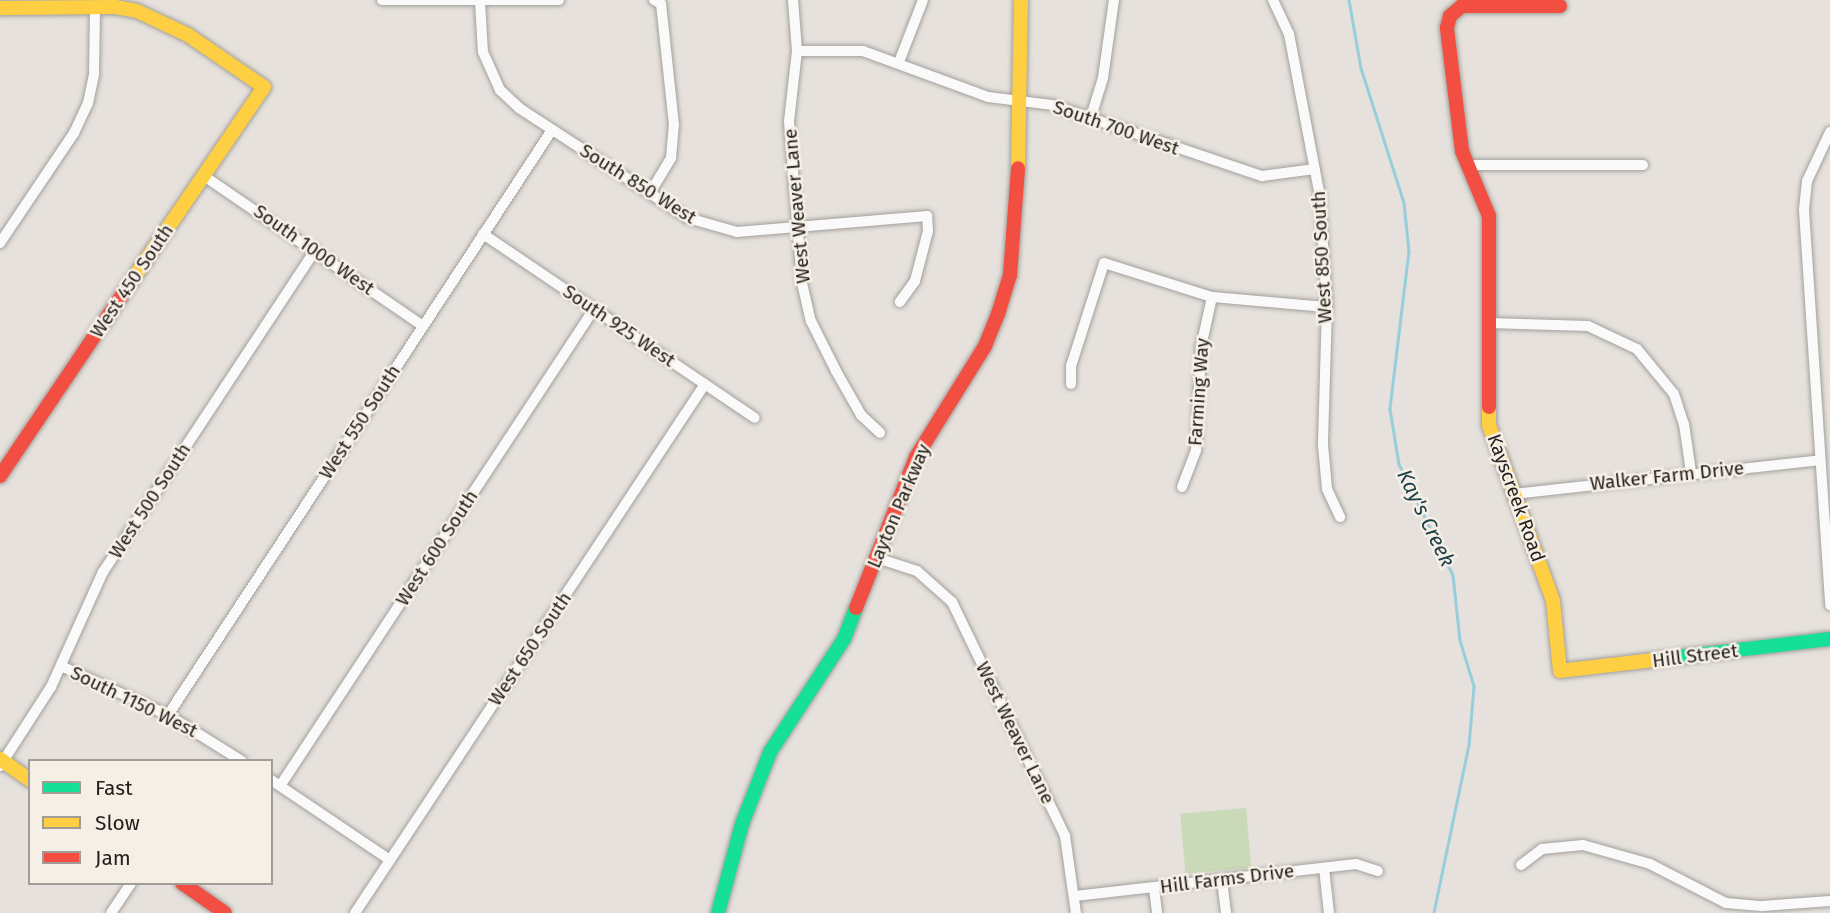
<!DOCTYPE html>
<html>
<head>
<meta charset="utf-8">
<style>
	body { margin:0 }
	#map { position:relative; width:1830px; height:913px; overflow:hidden; background:#e6e1dc; font-family:"Fira Sans",sans-serif }
	div>[style] { position:absolute }
	.green>* { inset:0; background:#cad9b8; transform-origin:0 0 }
	.stream>* { height:2.5px; margin:-1.25px; padding:0 1.25px; transform-origin:1.25px; border-radius:1.25px; background:#98cedb }
	.roads { filter:drop-shadow(0 0 2px #a3a09c) drop-shadow(0 0 2px #a3a09c) }
	.street>* { height:10px; margin:-5px; padding:0 5px; transform-origin:5px; border-radius:5px; background:#fbfafa }
	.fast>* { height:14px; margin:-7px; padding:0 7px; transform-origin:7px; border-radius:7px; background:#16e098 }
	.slow>* { height:14px; margin:-7px; padding:0 7px; transform-origin:7px; border-radius:7px; background:#ffcf43 }
	.jam>* { height:14px; margin:-7px; padding:0 7px; transform-origin:7px; border-radius:7px; background:#f24e42 }
	span { translate:-50% -50%; white-space:nowrap; text-align:center; line-height:1.15; -webkit-text-stroke:5px #f6efe6; paint-order:stroke }
	.street-label { font-size:19px; color:#23201d }
	.water-label { font-size:21px; color:#1a404a; font-style:italic }
	.legend { position:absolute; left:28px; top:759px; width:245px; height:126px; box-sizing:border-box; background:#f6efe6; border:2px solid #a29c96; margin:0; padding:9px 12px; list-style:none; font-size:21px; color:#23201d }
	.legend li { display:flex; align-items:center; gap:14px; height:35px }
	.legend b { width:35px; border:2px solid #a29c96 }
</style>
</head>
<body>
<div id="map">
	<div class="green">
		<div style="left:1246px;top:808px;width:60px;height:66px;rotate:85deg"></div>
	</div>
	<div class="stream">
		<div style="left:1349px;top:0;width:69px;rotate:80deg"></div>
		<div style="left:1361px;top:68px;width:142px;rotate:72.3deg"></div>
		<div style="left:1404px;top:203px;width:48px;rotate:84.1deg"></div>
		<div style="left:1409px;top:251px;width:159px;rotate:96.9deg"></div>
		<div style="left:1390px;top:409px;width:56px;rotate:80.7deg"></div>
		<div style="left:1399px;top:464px;width:123px;rotate:64.1deg"></div>
		<div style="left:1453px;top:575px;width:65px;rotate:83.9deg"></div>
		<div style="left:1460px;top:640px;width:48px;rotate:73.1deg"></div>
		<div style="left:1474px;top:686px;width:59px;rotate:94.8deg"></div>
		<div style="left:1469px;top:745px;width:172px;rotate:101.8deg"></div>
	</div>
	<div class="roads">
		<div class="street">
			<div style="left:382px;top:0;width:177px"></div>
			<div style="left:793px;top:0;width:51px;rotate:85.5deg"></div>
			<div style="left:797px;top:51px;width:70px;rotate:96.5deg"></div>
			<div style="left:789px;top:121px;width:163px;rotate:85.4deg"></div>
			<div style="left:802px;top:283px;width:39px;rotate:77deg"></div>
			<div style="left:811px;top:321px;width:56px;rotate:63.4deg"></div>
			<div style="left:836px;top:371px;width:51px;rotate:60.4deg"></div>
			<div style="left:861px;top:415px;width:26px;rotate:43deg"></div>
			<div style="left:1273px;top:0;width:38px;rotate:65deg"></div>
			<div style="left:1289px;top:34px;width:165px;rotate:79.2deg"></div>
			<div style="left:1320px;top:196px;width:111px;rotate:86.4deg"></div>
			<div style="left:1327px;top:307px;width:138px;rotate:91.7deg"></div>
			<div style="left:1323px;top:445px;width:44px;rotate:84.8deg"></div>
			<div style="left:1327px;top:489px;width:31px;rotate:65deg"></div>
			<div style="left:480px;top:2px;width:50px;rotate:86.6deg"></div>
			<div style="left:483px;top:52px;width:42px;rotate:65.9deg"></div>
			<div style="left:500px;top:90px;width:26px;rotate:43deg"></div>
			<div style="left:519px;top:108px;width:202px;rotate:33.1deg"></div>
			<div style="left:688px;top:218px;width:51px;rotate:15.9deg"></div>
			<div style="left:737px;top:232px;width:191px;rotate:-4.8deg"></div>
			<div style="left:927px;top:216px;width:15px;rotate:86deg"></div>
			<div style="left:928px;top:231px;width:52px;rotate:104.6deg"></div>
			<div style="left:915px;top:281px;width:26px;rotate:126deg"></div>
			<div style="left:797px;top:51px;width:66px"></div>
			<div style="left:863px;top:51px;width:133px;rotate:20.2deg"></div>
			<div style="left:988px;top:97px;width:64px;rotate:7.1deg"></div>
			<div style="left:1052px;top:105px;width:222px;rotate:18.7deg"></div>
			<div style="left:1262px;top:176px;width:53px;rotate:-7.5deg"></div>
			<div style="left:899px;top:62px;width:66px;rotate:-68.8deg"></div>
			<div style="left:1091px;top:117px;width:41px;rotate:-72.9deg"></div>
			<div style="left:1103px;top:78px;width:79px;rotate:-82deg"></div>
			<div style="left:1830px;top:132px;width:54px;rotate:115.1deg"></div>
			<div style="left:1807px;top:181px;width:29px;rotate:96deg"></div>
			<div style="left:1804px;top:210px;width:396px;rotate:86.2deg"></div>
			<div style="left:1467px;top:165px;width:176px"></div>
			<div style="left:204px;top:176px;width:265px;rotate:34.4deg"></div>
			<div style="left:650px;top:193px;width:41px;rotate:-59deg"></div>
			<div style="left:671px;top:158px;width:33px;rotate:-85deg"></div>
			<div style="left:674px;top:125px;width:122px;rotate:-96.1deg"></div>
			<div style="left:661px;top:4px;width:8px;rotate:-150deg"></div>
			<div style="left:483px;top:234px;width:328px;rotate:34.1deg"></div>
			<div style="left:0;top:243px;width:133px;rotate:-56.1deg"></div>
			<div style="left:74px;top:133px;width:33px;rotate:-65deg"></div>
			<div style="left:88px;top:103px;width:30px;rotate:-78deg"></div>
			<div style="left:94px;top:74px;width:66px;rotate:-89.1deg"></div>
			<div style="left:1489px;top:323px;width:99px;rotate:1.7deg"></div>
			<div style="left:1588px;top:326px;width:54px;rotate:25.1deg"></div>
			<div style="left:1637px;top:349px;width:58px;rotate:50.6deg"></div>
			<div style="left:1674px;top:394px;width:32px;rotate:72deg"></div>
			<div style="left:1684px;top:424px;width:49px;rotate:81.7deg"></div>
			<div style="left:1071px;top:384px;width:18px;rotate:-90deg"></div>
			<div style="left:1071px;top:366px;width:108px;rotate:-72.2deg"></div>
			<div style="left:1104px;top:263px;width:113px;rotate:17.5deg"></div>
			<div style="left:1212px;top:297px;width:115px;rotate:5deg"></div>
			<div style="left:1182px;top:487px;width:40px;rotate:-69deg"></div>
			<div style="left:1196px;top:450px;width:103px;rotate:-87.2deg"></div>
			<div style="left:1201px;top:347px;width:51px;rotate:-77.6deg"></div>
			<div style="left:1514px;top:494px;width:308px;rotate:-6.3deg"></div>
			<div style="left:877px;top:558px;width:42px;rotate:18deg"></div>
			<div style="left:917px;top:571px;width:47px;rotate:41.5deg"></div>
			<div style="left:952px;top:602px;width:260px;rotate:64.2deg"></div>
			<div style="left:1065px;top:836px;width:78px;rotate:81.9deg"></div>
			<div style="left:61px;top:666px;width:118px;rotate:24.6deg"></div>
			<div style="left:168px;top:715px;width:87px;rotate:31.9deg"></div>
			<div style="left:168px;top:715px;width:700px;rotate:-56.72deg"></div>
			<div style="left:0;top:766px;width:94px;rotate:-57.2deg"></div>
			<div style="left:51px;top:687px;width:126px;rotate:-65.7deg"></div>
			<div style="left:103px;top:572px;width:386px;rotate:-56.6deg"></div>
			<div style="left:271px;top:780px;width:143px;rotate:33.9deg"></div>
			<div style="left:280px;top:786px;width:571px;rotate:-56.64deg"></div>
			<div style="left:1521px;top:865px;width:26px;rotate:-37deg"></div>
			<div style="left:1542px;top:849px;width:41px;rotate:-5.6deg"></div>
			<div style="left:1583px;top:845px;width:70px;rotate:15.8deg"></div>
			<div style="left:1650px;top:864px;width:85px;rotate:27.2deg"></div>
			<div style="left:1726px;top:903px;width:36px;rotate:5deg"></div>
			<div style="left:1762px;top:906px;width:68px;rotate:-4.2deg"></div>
			<div style="left:1324px;top:868px;width:45px;rotate:83.7deg"></div>
			<div style="left:1222px;top:880px;width:33px;rotate:83deg"></div>
			<div style="left:1154px;top:888px;width:25px;rotate:83deg"></div>
			<div style="left:1075px;top:896px;width:283px;rotate:-6.5deg"></div>
			<div style="left:1356px;top:864px;width:23px;rotate:18deg"></div>
			<div style="left:111px;top:913px;width:36px;rotate:-56deg"></div>
			<div style="left:355px;top:913px;width:634px;rotate:-56.51deg"></div>
		</div>
		<div class="fast">
			<div style="left:1653px;top:660px;width:178px;rotate:-6.8deg"></div>
			<div style="left:718px;top:913px;width:92px;rotate:-74.9deg"></div>
			<div style="left:742px;top:824px;width:77px;rotate:-68.7deg"></div>
			<div style="left:770px;top:752px;width:135px;rotate:-56.8deg"></div>
			<div style="left:844px;top:639px;width:33px;rotate:-69deg"></div>
		</div>
		<div class="slow">
			<div style="left:0;top:8px;width:115px;rotate:-0.5deg"></div>
			<div style="left:115px;top:7px;width:22px;rotate:10deg"></div>
			<div style="left:137px;top:11px;width:56px;rotate:25.2deg"></div>
			<div style="left:188px;top:35px;width:92px;rotate:34.4deg"></div>
			<div style="left:264px;top:87px;width:247px;rotate:124.3deg"></div>
			<div style="left:1018px;top:168px;width:168px;rotate:-89deg"></div>
			<div style="left:1489px;top:407px;width:18px;rotate:90deg"></div>
			<div style="left:1489px;top:425px;width:187px;rotate:70deg"></div>
			<div style="left:1553px;top:601px;width:70px;rotate:84.3deg"></div>
			<div style="left:1560px;top:671px;width:94px;rotate:-6.7deg"></div>
			<div style="left:0;top:759px;width:37px;rotate:35deg"></div>
		</div>
		<div class="jam">
			<div style="left:1489px;top:407px;width:191px;rotate:-90deg"></div>
			<div style="left:1489px;top:216px;width:70px;rotate:-112.6deg"></div>
			<div style="left:1462px;top:151px;width:124px;rotate:-97deg"></div>
			<div style="left:1447px;top:28px;width:12px;rotate:-76deg"></div>
			<div style="left:1450px;top:16px;width:16px;rotate:-40deg"></div>
			<div style="left:1462px;top:6px;width:98px"></div>
			<div style="left:0;top:476px;width:223px;rotate:-56deg"></div>
			<div style="left:856px;top:608px;width:162px;rotate:-68.3deg"></div>
			<div style="left:916px;top:457px;width:131px;rotate:-58.1deg"></div>
			<div style="left:985px;top:346px;width:35px;rotate:-68deg"></div>
			<div style="left:998px;top:314px;width:41px;rotate:-72.9deg"></div>
			<div style="left:1010px;top:275px;width:107px;rotate:-85.7deg"></div>
			<div style="left:182px;top:883px;width:52px;rotate:34.9deg"></div>
		</div>
	</div>
	<div class="street-label">
		<span style="left:1116px;top:128px;rotate:19deg">South 700 West</span>
		<span style="left:638px;top:184px;rotate:32deg">South 850 West</span>
		<span style="left:797px;top:206px;rotate:-95deg">West Weaver Lane</span>
		<span style="left:314px;top:250px;rotate:35deg">South 1000 West</span>
		<span style="left:1322px;top:257px;rotate:-93deg">West 850 South</span>
		<span style="left:132px;top:281px;rotate:-56deg">West 450 South</span>
		<span style="left:619px;top:326px;rotate:34deg">South 925 West</span>
		<span style="left:1199px;top:392px;rotate:-86deg">Farming Way</span>
		<span style="left:360px;top:422px;rotate:-57deg">West 550 South</span>
		<span style="left:1667px;top:476px;rotate:-6deg">Walker Farm Drive</span>
		<span style="left:1516px;top:498px;rotate:70deg">Kayscreek Road</span>
		<span style="left:150px;top:501px;rotate:-57deg">West 500 South</span>
		<span style="left:899px;top:506px;rotate:-67deg">Layton Parkway</span>
		<span style="left:437px;top:548px;rotate:-57deg">West 600 South</span>
		<span style="left:530px;top:649px;rotate:-56deg">West 650 South</span>
		<span style="left:1695px;top:656px;rotate:-7deg">Hill Street</span>
		<span style="left:134px;top:702px;rotate:26deg">South 1150 West</span>
		<span style="left:1015px;top:733px;rotate:64deg">West Weaver Lane</span>
		<span style="left:1227px;top:879px;rotate:-7deg">Hill Farms Drive</span>
	</div>
	<div class="water-label">
		<span style="left:1426px;top:518px;rotate:64deg">Kay's Creek</span>
	</div>
	<ul class="legend">
	<li><b style="height:9px;background:#16e098"></b>Fast</li>
	<li><b style="height:9px;background:#ffcf43"></b>Slow</li>
	<li><b style="height:9px;background:#f24e42"></b>Jam</li>
	</ul>
</div>
</body>
</html>
